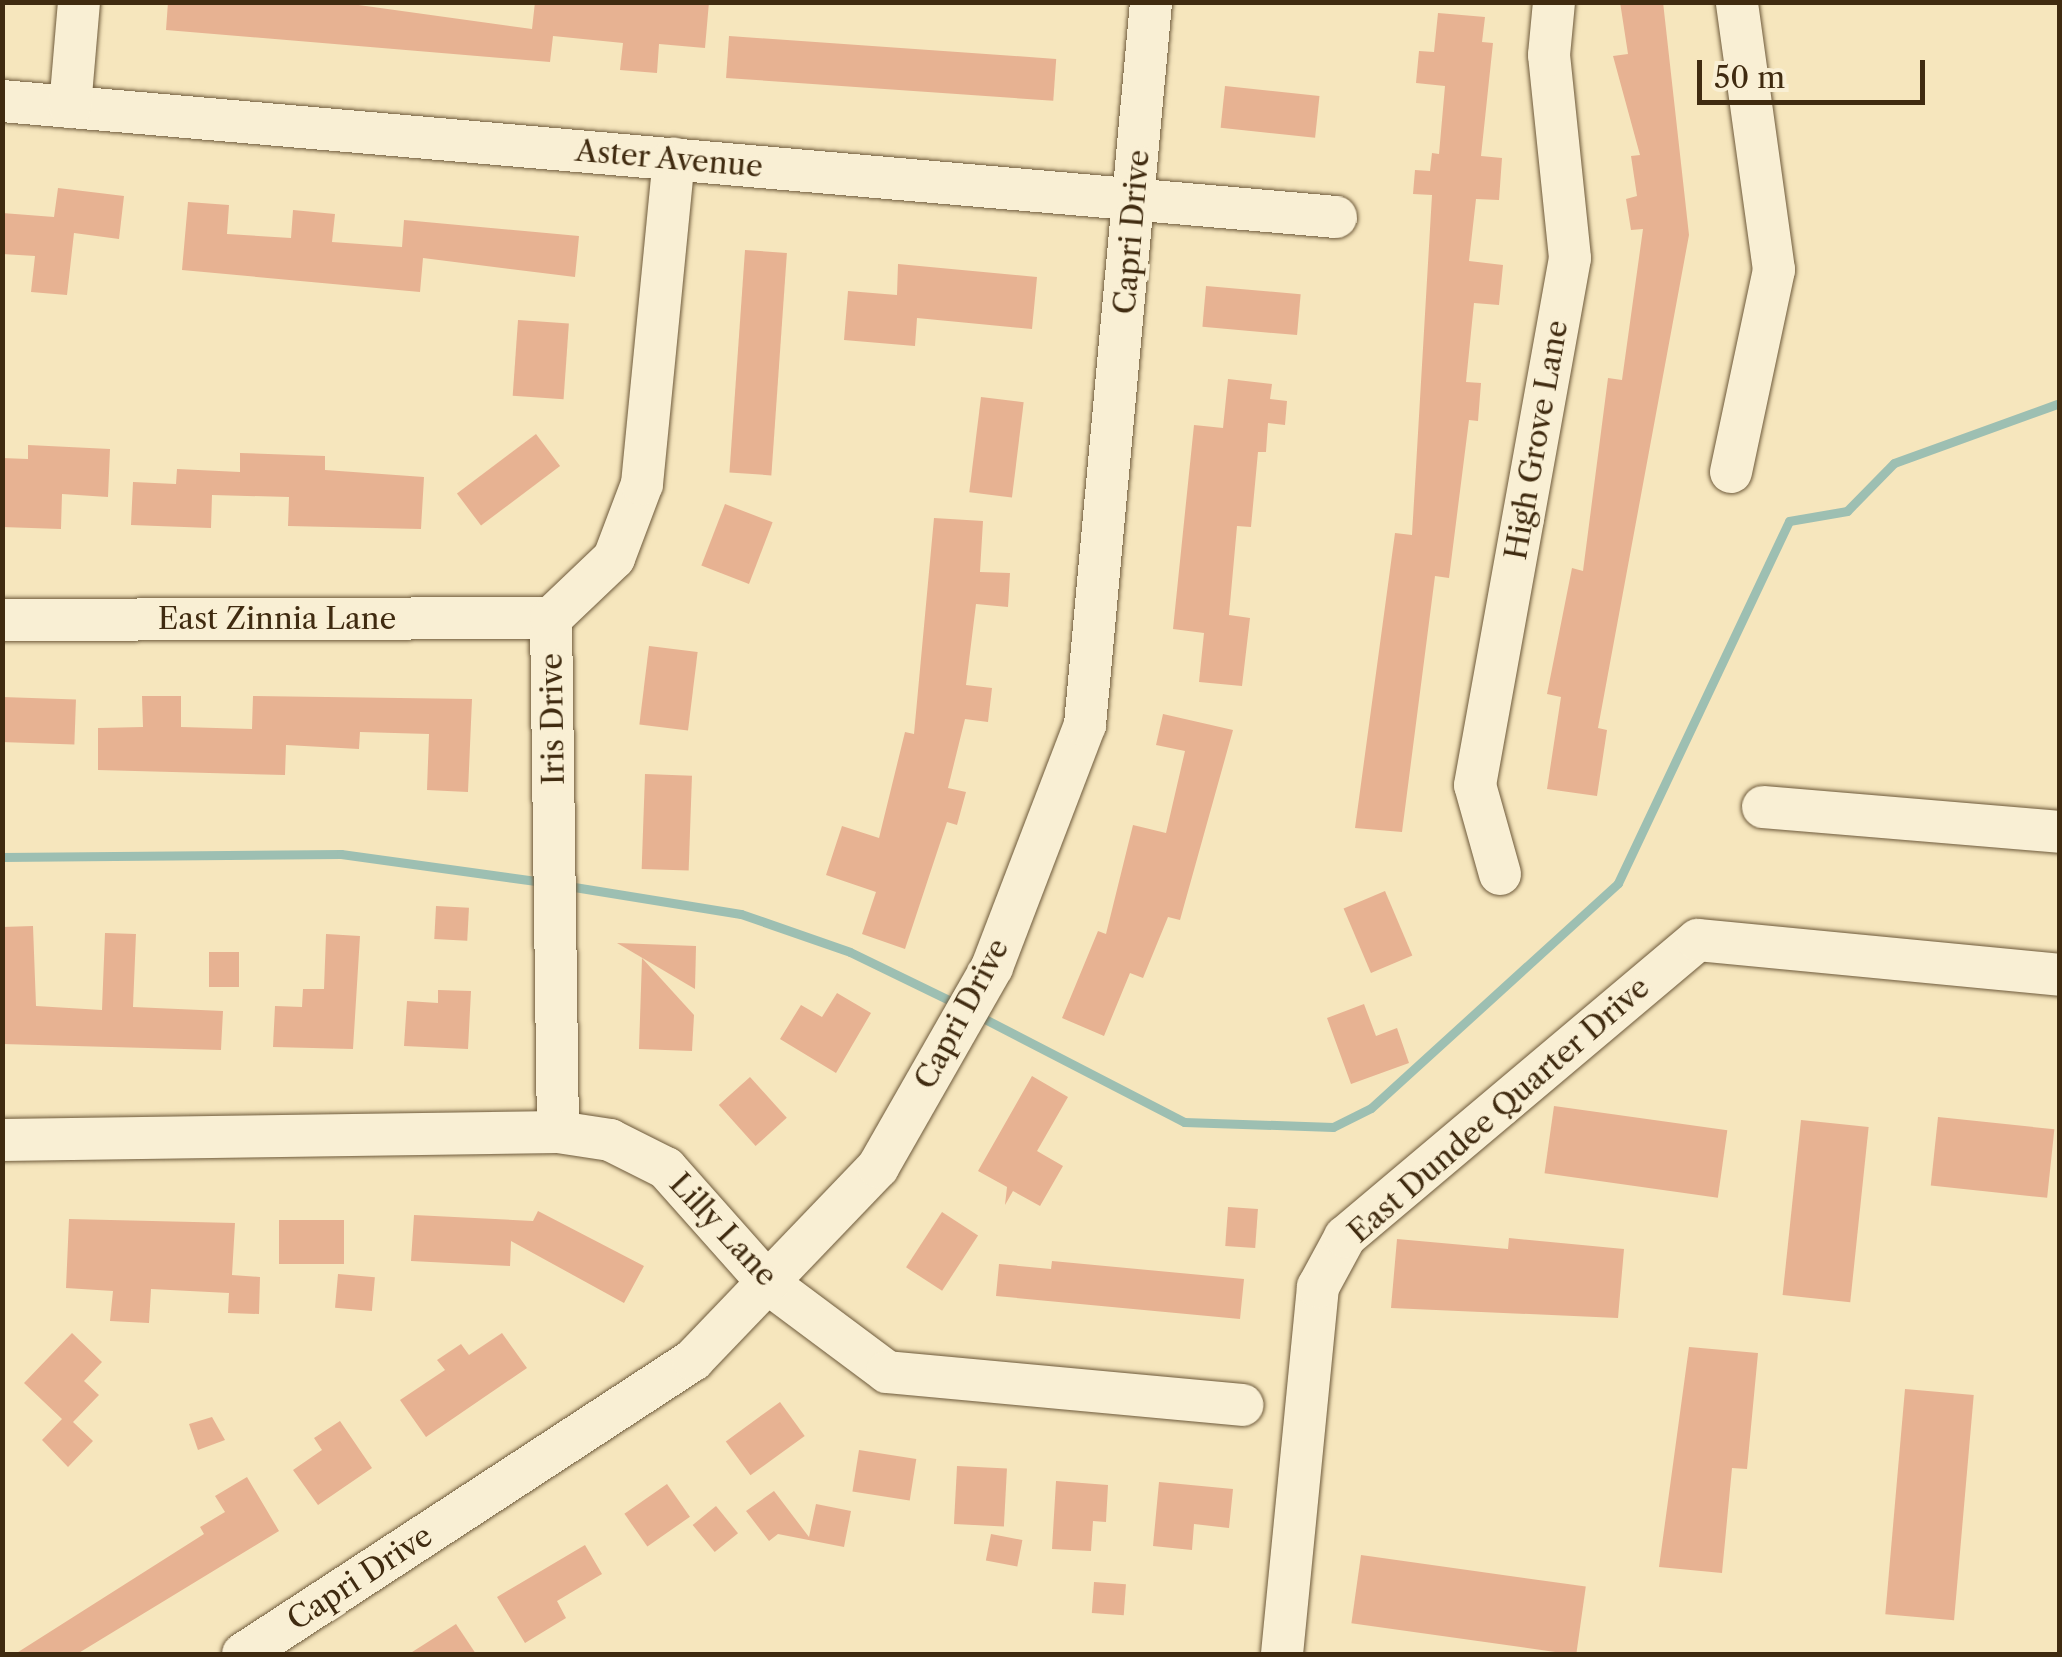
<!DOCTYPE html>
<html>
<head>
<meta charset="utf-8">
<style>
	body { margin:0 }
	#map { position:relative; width:2062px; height:1657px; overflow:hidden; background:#f6e6bd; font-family:"Libre Caslon Text",serif }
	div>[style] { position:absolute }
	.stream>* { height:9px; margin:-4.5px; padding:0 4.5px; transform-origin:4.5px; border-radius:4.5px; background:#9dbfb2 }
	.building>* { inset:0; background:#e7b292; transform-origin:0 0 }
	.roads { filter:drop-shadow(0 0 2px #6e5a3b) drop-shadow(0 0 2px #6e5a3b) }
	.minor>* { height:42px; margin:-21px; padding:0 21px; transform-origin:21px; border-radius:21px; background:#f9efd4 }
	span { translate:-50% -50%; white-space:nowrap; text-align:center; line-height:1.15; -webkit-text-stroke:8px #f9efd4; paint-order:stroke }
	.street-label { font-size:30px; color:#402b10 }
	.frame { position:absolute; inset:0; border:5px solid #402b10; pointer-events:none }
	.scale { position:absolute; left:1697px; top:60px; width:228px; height:45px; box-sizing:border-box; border:5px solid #402b10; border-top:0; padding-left:12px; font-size:30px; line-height:35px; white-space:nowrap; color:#402b10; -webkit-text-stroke:8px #f9efd4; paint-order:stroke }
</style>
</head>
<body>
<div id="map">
	<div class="stream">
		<div style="left:2px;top:857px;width:339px;rotate:-0.5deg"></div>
		<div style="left:341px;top:854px;width:204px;rotate:7.9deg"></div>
		<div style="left:568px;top:886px;width:175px;rotate:9.2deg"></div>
		<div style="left:741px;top:914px;width:115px;rotate:19.2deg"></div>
		<div style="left:850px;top:952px;width:119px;rotate:25.9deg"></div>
		<div style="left:979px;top:1016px;width:231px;rotate:27.3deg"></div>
		<div style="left:1184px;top:1122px;width:149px;rotate:1.9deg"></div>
		<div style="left:1333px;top:1127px;width:42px;rotate:-26.6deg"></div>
		<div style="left:1371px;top:1108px;width:334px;rotate:-42.3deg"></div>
		<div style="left:1618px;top:883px;width:400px;rotate:-64.7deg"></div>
		<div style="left:1789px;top:521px;width:59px;rotate:-9.8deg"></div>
		<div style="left:1847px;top:511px;width:67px;rotate:-45.6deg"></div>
		<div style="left:1894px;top:463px;width:177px;rotate:-19.9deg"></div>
	</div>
	<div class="building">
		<div style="clip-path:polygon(168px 2px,337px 2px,532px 29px,535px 2px,709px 2px,705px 48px,659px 44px,657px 73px,620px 70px,623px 43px,553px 36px,550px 62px,166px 30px)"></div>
		<div style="clip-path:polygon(1620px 2px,1663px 2px,1689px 235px,1598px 728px,1607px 730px,1597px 796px,1547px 789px,1561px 697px,1547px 694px,1572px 568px,1583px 571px,1608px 378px,1622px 380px,1643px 229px,1631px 230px,1626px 199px,1637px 196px,1631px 156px,1640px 155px,1613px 56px,1628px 54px)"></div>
		<div style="clip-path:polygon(1438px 13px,1485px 17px,1482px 42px,1493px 43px,1481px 156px,1502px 158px,1499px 200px,1476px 199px,1469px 261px,1503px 265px,1499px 305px,1474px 303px,1466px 382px,1481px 383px,1478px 421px,1469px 420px,1449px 578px,1435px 576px,1402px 832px,1355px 828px,1395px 533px,1412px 535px,1432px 195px,1413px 194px,1415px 170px,1430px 171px,1432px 153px,1439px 154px,1445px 86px,1416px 83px,1419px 51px,1434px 52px)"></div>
		<div style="left:729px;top:36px;width:328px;height:42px;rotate:4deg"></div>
		<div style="left:1225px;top:86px;width:95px;height:42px;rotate:6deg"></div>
		<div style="clip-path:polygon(58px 188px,124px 196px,119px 239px,74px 233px,67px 295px,31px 292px,35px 256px,2px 254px,2px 213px,54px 217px)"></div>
		<div style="clip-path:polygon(188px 202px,229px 205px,227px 234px,291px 238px,293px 210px,335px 214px,332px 242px,402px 247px,404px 220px,579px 236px,575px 277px,423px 258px,420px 292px,182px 270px)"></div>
		<div style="left:745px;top:250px;width:42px;height:223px;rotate:4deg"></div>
		<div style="clip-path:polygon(898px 264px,1037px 277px,1032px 329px,917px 318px,915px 346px,844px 340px,848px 291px,897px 295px)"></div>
		<div style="left:1206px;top:286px;width:95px;height:41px;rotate:5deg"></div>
		<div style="left:518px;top:320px;width:51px;height:76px;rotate:4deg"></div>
		<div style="clip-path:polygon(1228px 379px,1272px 384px,1270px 399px,1287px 401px,1285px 425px,1268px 423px,1266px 452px,1258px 452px,1251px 527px,1237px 526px,1229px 615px,1250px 618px,1242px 686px,1199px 682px,1204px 633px,1173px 629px,1194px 425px,1223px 428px)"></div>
		<div style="left:981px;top:397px;width:43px;height:96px;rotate:7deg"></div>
		<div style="left:536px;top:434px;width:40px;height:99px;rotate:53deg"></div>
		<div style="clip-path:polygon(28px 445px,110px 449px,108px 497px,62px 494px,61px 529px,2px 527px,2px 458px,28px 459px)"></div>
		<div style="clip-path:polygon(240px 453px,325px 456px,325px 470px,424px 477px,421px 529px,288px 526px,289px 497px,212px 495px,211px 528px,131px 525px,133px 482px,176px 484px,177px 469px,240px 472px)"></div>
		<div style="left:725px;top:504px;width:51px;height:66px;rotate:21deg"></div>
		<div style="clip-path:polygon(934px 518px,983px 521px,980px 572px,1010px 573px,1008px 607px,976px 604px,966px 685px,992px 688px,988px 722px,965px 719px,948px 788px,966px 792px,957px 825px,947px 822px,905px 949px,862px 934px,876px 892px,826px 875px,842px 826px,879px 838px,905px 732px,914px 734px)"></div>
		<div style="left:649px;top:646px;width:49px;height:79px;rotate:7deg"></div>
		<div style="clip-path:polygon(142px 696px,181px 696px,181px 727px,252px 729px,253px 696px,472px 699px,468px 792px,427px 790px,429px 734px,360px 732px,359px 749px,286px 745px,285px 775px,98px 770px,98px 728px,143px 727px)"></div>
		<div style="left:2px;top:697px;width:74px;height:45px;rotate:2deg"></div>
		<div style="clip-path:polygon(1163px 714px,1233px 730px,1180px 920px,1168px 917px,1143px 978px,1130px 973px,1104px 1036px,1062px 1018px,1098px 931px,1106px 934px,1133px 825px,1166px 833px,1185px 751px,1156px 745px)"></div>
		<div style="left:645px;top:774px;width:47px;height:95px;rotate:2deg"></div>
		<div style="left:1385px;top:891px;width:70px;height:45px;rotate:67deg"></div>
		<div style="left:436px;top:906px;width:33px;height:33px;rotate:3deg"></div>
		<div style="clip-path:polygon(33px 926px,36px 1006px,102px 1010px,105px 933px,136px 934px,133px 1007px,223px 1011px,221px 1050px,2px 1044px,2px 927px)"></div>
		<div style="clip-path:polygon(326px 934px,360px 936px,353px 1049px,273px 1047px,275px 1006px,302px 1007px,303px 989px,324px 989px)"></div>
		<div style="clip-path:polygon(617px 943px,696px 946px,695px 989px)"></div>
		<div style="left:209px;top:952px;width:30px;height:35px"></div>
		<div style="clip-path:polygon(642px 958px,694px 1015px,692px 1051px,639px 1049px)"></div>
		<div style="clip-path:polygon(438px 990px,471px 991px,468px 1049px,404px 1046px,407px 1001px,438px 1003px)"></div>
		<div style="clip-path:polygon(837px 993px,871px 1013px,836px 1073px,780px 1039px,801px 1005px,822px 1017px)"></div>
		<div style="clip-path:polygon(1364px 1004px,1376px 1036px,1397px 1028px,1409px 1063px,1351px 1084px,1327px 1018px)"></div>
		<div style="clip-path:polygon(1032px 1076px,1068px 1097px,1037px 1151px,1063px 1166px,1040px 1206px,1013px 1191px,1005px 1205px,1007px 1187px,978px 1171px)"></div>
		<div style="left:750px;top:1077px;width:55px;height:42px;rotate:48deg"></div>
		<div style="left:1554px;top:1106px;width:175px;height:68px;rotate:8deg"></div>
		<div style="left:1938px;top:1117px;width:117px;height:69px;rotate:6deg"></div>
		<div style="left:1801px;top:1120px;width:68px;height:176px;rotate:6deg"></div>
		<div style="left:1228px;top:1207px;width:30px;height:39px;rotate:4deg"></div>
		<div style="clip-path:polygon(538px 1211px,644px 1266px,624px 1303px,511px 1241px,510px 1266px,411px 1261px,414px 1215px,533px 1221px)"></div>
		<div style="left:942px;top:1212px;width:43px;height:66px;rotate:33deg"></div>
		<div style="clip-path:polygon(69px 1219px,235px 1223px,232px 1275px,260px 1277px,259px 1314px,228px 1313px,229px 1293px,151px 1289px,149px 1323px,110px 1321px,113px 1291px,66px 1288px)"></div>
		<div style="left:344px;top:1220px;width:44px;height:65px;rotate:90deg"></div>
		<div style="clip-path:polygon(1509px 1238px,1624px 1249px,1618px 1318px,1391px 1308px,1397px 1239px,1508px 1249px)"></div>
		<div style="clip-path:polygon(1052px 1261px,1244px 1279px,1240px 1319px,996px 1296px,999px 1264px,1051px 1269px)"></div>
		<div style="left:338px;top:1274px;width:37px;height:34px;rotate:5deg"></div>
		<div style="clip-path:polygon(72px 1333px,102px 1362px,84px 1381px,99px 1395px,73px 1422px,93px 1441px,68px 1467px,42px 1440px,62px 1419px,24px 1383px)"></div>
		<div style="clip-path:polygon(502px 1333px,527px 1368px,426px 1437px,400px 1400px,445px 1370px,437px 1360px,461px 1344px,469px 1355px)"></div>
		<div style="clip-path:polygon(1689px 1347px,1758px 1353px,1747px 1469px,1732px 1468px,1722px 1573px,1659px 1567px)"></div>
		<div style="left:1905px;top:1389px;width:69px;height:226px;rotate:5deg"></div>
		<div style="left:780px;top:1402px;width:42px;height:67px;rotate:54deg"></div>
		<div style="clip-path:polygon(212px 1417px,225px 1440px,198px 1450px,189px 1424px)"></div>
		<div style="clip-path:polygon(340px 1421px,372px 1468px,318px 1505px,293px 1470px,322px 1450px,314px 1438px)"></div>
		<div style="left:859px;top:1450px;width:58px;height:42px;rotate:9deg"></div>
		<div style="left:957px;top:1466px;width:50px;height:58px;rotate:3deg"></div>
		<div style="clip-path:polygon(247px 1477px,279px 1531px,77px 1654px,15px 1654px,204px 1534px,200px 1527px,225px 1512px,215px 1496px)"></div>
		<div style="clip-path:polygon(1056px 1481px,1108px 1485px,1106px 1522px,1093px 1521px,1091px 1551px,1052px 1549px)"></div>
		<div style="clip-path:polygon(1159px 1482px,1233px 1489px,1229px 1528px,1194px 1524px,1192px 1550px,1153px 1546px)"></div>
		<div style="left:667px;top:1484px;width:40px;height:52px;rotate:55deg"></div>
		<div style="clip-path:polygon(774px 1491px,809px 1537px,816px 1504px,851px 1511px,844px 1547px,778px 1534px,769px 1541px,746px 1511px)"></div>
		<div style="left:716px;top:1506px;width:35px;height:30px;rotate:51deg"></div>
		<div style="left:991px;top:1534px;width:32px;height:27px;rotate:11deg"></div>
		<div style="clip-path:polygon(585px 1545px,602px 1574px,557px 1601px,566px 1618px,525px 1643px,497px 1597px)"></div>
		<div style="left:1361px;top:1555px;width:227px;height:69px;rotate:8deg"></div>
		<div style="left:1094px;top:1582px;width:32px;height:31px;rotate:4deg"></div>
		<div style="clip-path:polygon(456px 1624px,476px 1654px,409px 1654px)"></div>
	</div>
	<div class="roads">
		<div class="minor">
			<div style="left:2px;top:101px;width:1339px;rotate:4.97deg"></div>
			<div style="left:70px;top:107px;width:105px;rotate:-85.1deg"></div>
			<div style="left:1731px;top:472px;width:207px;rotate:-78deg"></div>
			<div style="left:1774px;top:270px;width:271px;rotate:-97.9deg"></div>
			<div style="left:2px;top:620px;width:549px;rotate:-0.21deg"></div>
			<div style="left:1763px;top:807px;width:298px;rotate:4.8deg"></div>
			<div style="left:1500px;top:874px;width:92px;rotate:-105.7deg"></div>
			<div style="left:1475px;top:785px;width:535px;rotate:-79.78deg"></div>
			<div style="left:1570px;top:258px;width:204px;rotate:-95.9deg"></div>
			<div style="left:1549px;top:55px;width:53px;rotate:-84.6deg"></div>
			<div style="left:558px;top:1132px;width:514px;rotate:-90.78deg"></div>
			<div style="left:551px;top:618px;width:87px;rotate:-43.6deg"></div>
			<div style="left:614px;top:558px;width:79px;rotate:-69.3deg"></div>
			<div style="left:642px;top:484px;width:327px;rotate:-84.4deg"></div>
			<div style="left:2px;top:1140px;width:556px;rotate:-0.82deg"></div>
			<div style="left:558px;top:1132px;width:53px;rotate:8.7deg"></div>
			<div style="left:610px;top:1140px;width:63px;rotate:26.6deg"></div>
			<div style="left:666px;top:1168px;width:155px;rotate:48.4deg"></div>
			<div style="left:769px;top:1284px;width:147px;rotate:36.7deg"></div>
			<div style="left:887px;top:1372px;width:357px;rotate:5.3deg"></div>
			<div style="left:243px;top:1654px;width:538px;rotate:-33.16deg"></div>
			<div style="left:693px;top:1360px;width:267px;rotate:-46.2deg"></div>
			<div style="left:878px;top:1167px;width:230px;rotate:-60.3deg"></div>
			<div style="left:992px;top:967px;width:259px;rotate:-69deg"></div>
			<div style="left:1085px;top:725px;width:726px;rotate:-84.78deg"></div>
			<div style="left:1282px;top:1654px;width:369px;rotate:-84.4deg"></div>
			<div style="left:1318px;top:1287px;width:57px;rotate:-61.6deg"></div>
			<div style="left:1345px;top:1237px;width:461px;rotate:-40.1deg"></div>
			<div style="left:1698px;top:940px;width:364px;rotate:5.5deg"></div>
		</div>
	</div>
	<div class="street-label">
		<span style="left:669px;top:159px;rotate:5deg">Aster Avenue</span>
		<span style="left:1132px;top:232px;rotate:-85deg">Capri Drive</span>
		<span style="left:1537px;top:440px;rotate:-80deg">High Grove Lane</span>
		<span style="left:277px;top:619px">East Zinnia Lane</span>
		<span style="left:553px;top:719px;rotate:-91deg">Iris Drive</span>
		<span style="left:962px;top:1014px;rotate:-62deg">Capri Drive</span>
		<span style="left:1499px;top:1110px;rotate:-41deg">East Dundee Quarter Drive</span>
		<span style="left:723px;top:1230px;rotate:47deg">Lilly Lane</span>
		<span style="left:360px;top:1578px;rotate:-33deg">Capri Drive</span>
	</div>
	<div class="frame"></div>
	<div class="scale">50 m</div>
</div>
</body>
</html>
